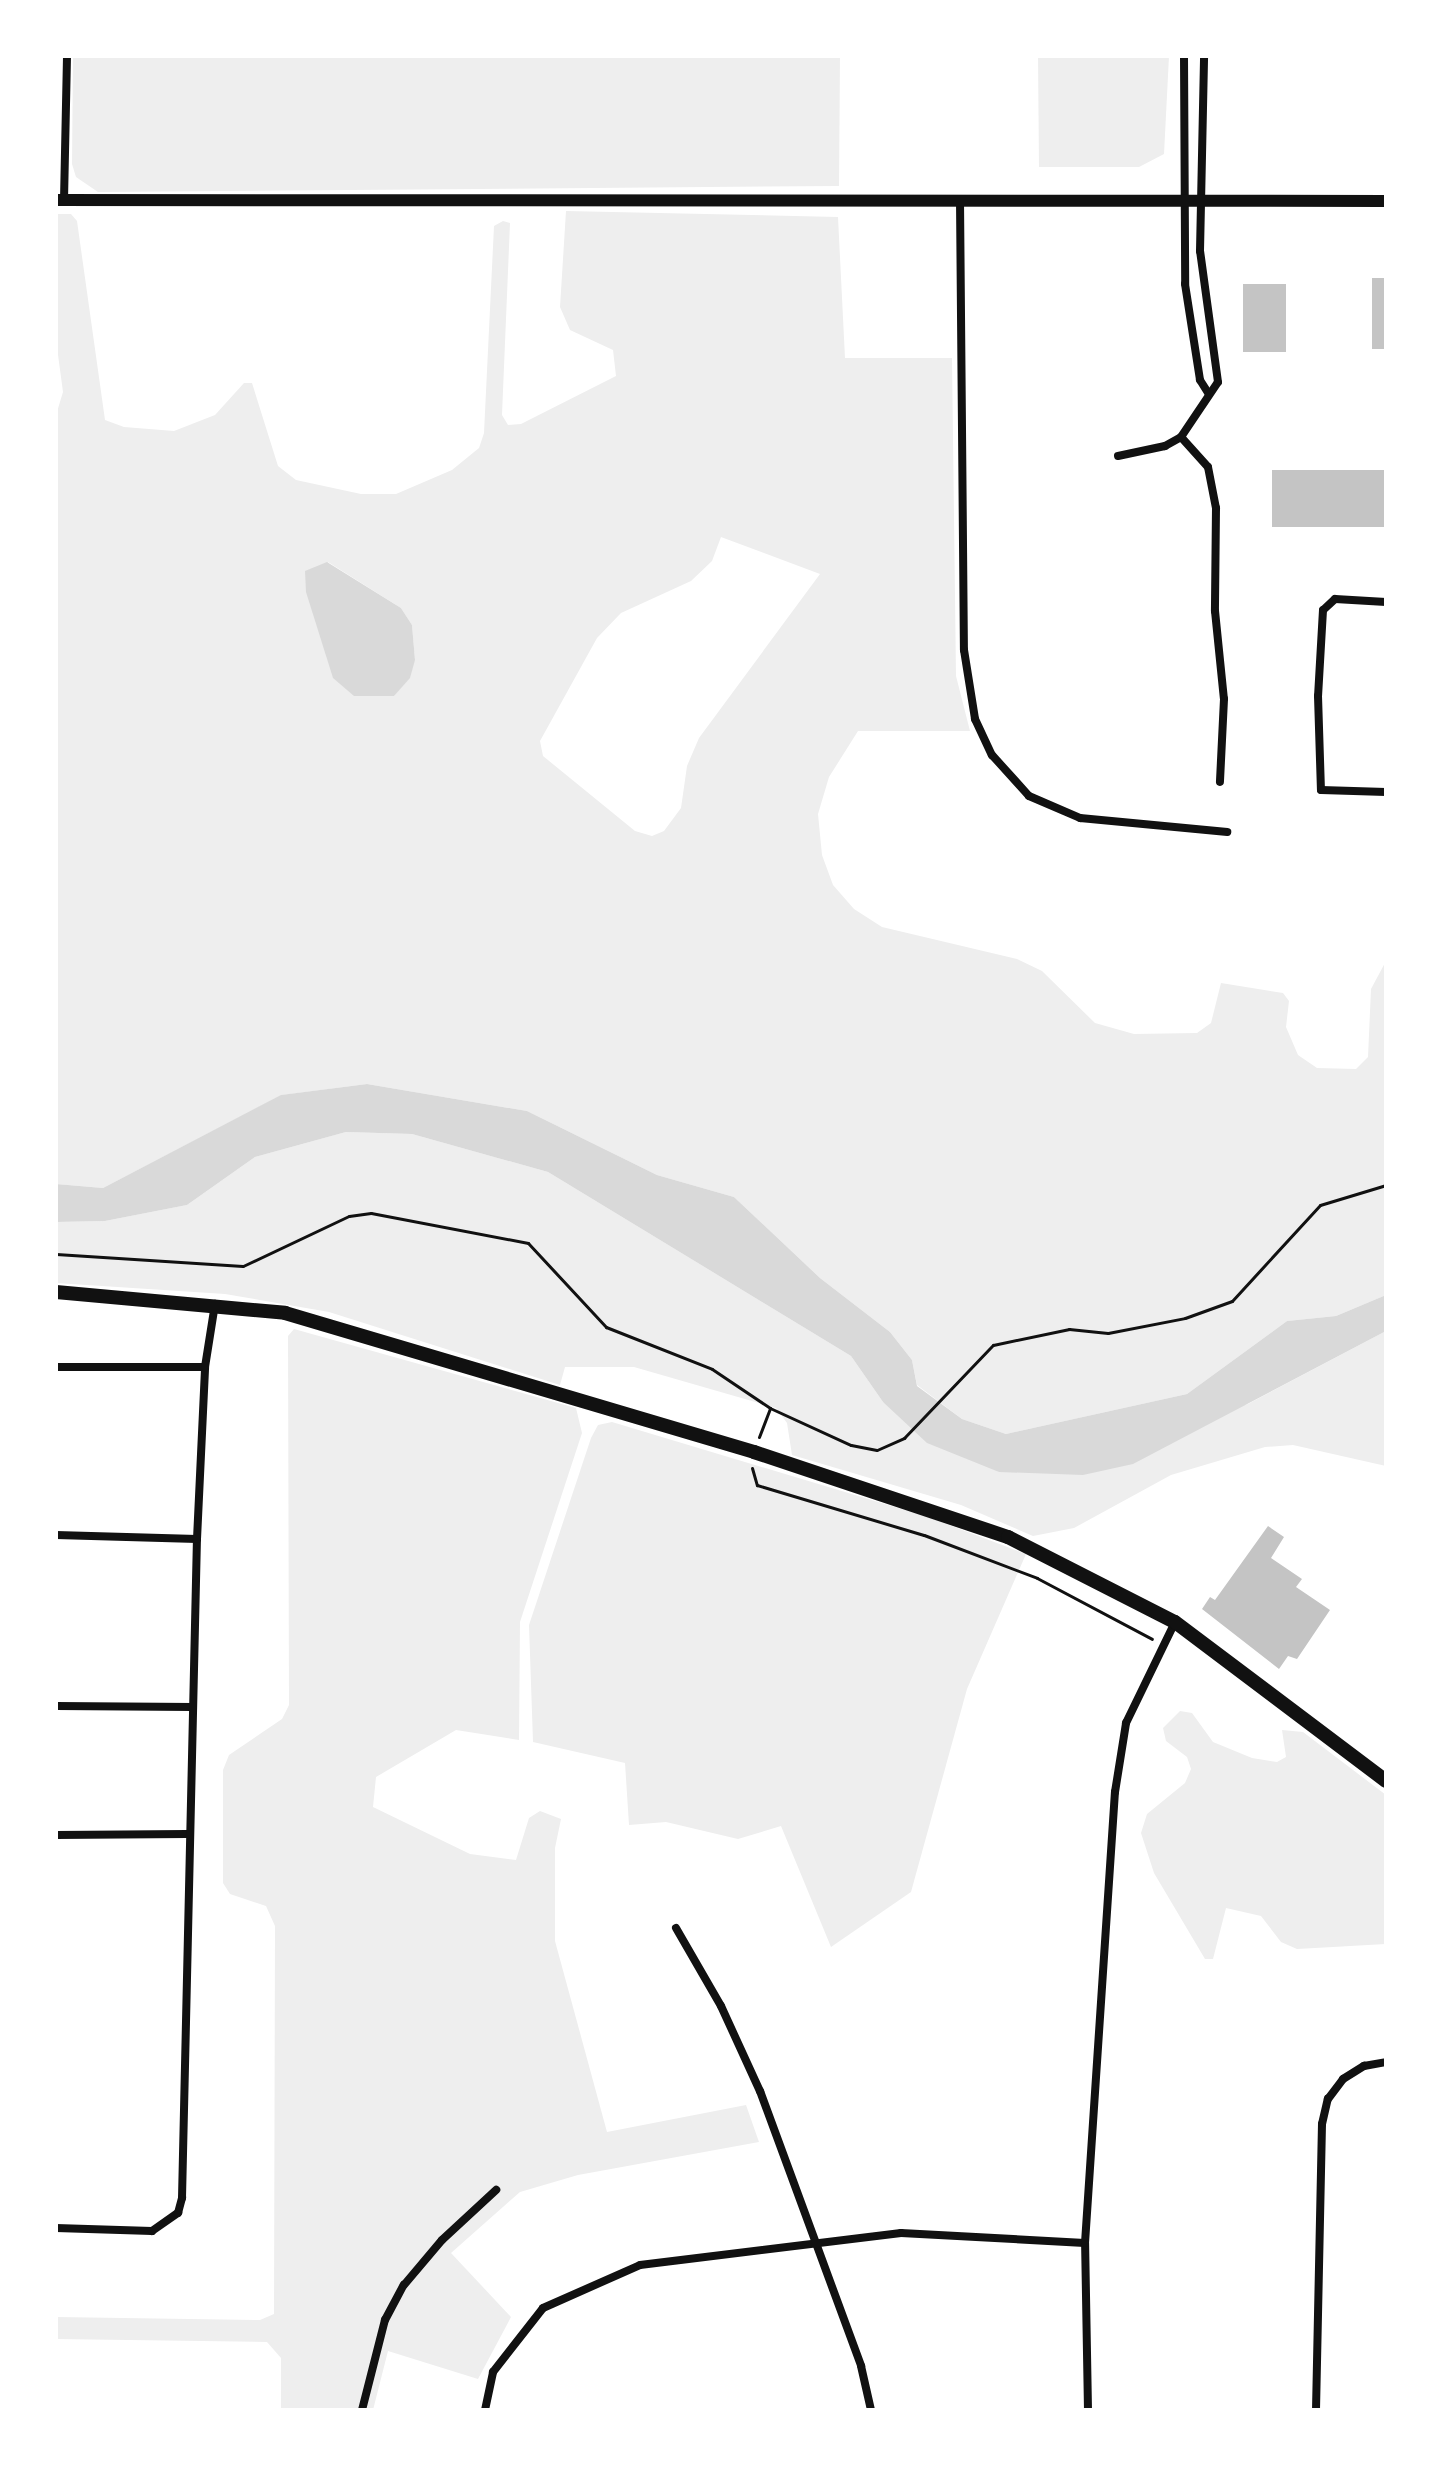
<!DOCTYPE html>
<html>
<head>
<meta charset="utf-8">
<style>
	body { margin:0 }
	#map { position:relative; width:1442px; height:2466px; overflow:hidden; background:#fff; font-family:"IBM Plex Sans",sans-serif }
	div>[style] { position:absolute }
	.green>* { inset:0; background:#eee }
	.water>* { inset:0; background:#d9d9d9 }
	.building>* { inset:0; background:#c4c4c4; transform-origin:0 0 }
	.path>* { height:3px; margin:-1.5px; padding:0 1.5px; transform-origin:1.5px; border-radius:1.5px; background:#111 }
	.minor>* { height:8px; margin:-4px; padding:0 4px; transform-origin:4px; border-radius:4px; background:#111 }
	.secondary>* { height:12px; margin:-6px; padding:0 6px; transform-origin:6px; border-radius:6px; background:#111 }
	.primary>* { height:14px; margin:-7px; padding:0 7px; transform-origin:7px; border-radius:7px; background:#111 }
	span { translate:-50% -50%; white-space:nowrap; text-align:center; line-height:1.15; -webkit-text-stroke:7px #fff; paint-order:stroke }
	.frame { position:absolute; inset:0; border:58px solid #fff; pointer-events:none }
</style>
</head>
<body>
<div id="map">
	<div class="green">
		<div style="clip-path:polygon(73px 56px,840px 56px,839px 186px,98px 192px,76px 177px,72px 164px)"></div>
		<div style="clip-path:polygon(1038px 56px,1169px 56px,1164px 154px,1139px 167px,1039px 167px)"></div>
		<div style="clip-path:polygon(evenodd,566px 211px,838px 217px,845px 358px,952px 358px,956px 676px,970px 731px,858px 731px,829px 777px,818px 814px,822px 855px,833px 885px,854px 909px,882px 927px,1017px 959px,1042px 971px,1095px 1023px,1134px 1034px,1197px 1033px,1211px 1023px,1221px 983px,1283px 993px,1289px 1001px,1286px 1027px,1298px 1055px,1317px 1068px,1356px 1069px,1368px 1057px,1371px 989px,1386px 961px,1386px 1295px,1336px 1316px,1287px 1321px,1187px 1394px,1006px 1434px,962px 1419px,917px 1385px,912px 1360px,890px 1332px,820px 1278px,734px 1197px,657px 1175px,527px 1111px,367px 1084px,282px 1095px,103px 1188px,56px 1184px,56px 415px,63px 392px,56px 340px,56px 214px,71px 214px,77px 221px,105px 420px,124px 427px,174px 431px,215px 415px,244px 383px,252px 383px,278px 466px,296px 480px,361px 494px,396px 494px,452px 470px,479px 448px,484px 433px,494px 226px,503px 221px,510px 223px,502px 415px,508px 425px,521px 424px,616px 376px,613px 350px,570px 330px,560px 307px,566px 211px,721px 537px,820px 574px,699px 738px,687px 766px,681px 808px,664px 831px,652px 836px,635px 831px,543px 756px,540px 741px,597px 638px,621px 613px,691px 581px,712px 561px,721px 537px,566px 211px,328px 562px,401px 608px,412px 625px,415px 660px,394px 696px,354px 696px,328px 562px)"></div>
		<div style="clip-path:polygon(346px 1132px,412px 1134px,548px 1172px,851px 1356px,883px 1402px,999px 1472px,1248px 1404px,1386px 1331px,1386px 1466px,1293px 1445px,1265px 1447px,1171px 1475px,1074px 1528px,1033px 1536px,961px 1505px,792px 1455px,787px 1423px,776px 1408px,634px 1367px,565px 1367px,560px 1385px,329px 1312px,225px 1294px,56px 1283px,56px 1222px,105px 1221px,187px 1205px,255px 1157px)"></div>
		<div style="clip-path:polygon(294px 1329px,576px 1408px,582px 1433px,520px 1622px,519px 1740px,456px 1730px,376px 1777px,373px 1807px,470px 1854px,516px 1860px,529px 1818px,540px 1811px,561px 1819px,555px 1848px,555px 1941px,607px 2132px,746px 2105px,759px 2142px,578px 2175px,520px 2192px,451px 2253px,511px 2317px,478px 2379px,388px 2351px,373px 2410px,281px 2410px,281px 2358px,267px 2342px,56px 2339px,56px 2317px,260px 2320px,274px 2314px,275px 1926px,266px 1906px,230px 1894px,223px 1883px,223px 1770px,229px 1755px,282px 1719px,289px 1705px,288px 1336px)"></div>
		<div style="clip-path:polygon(612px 1422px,928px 1517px,1026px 1554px,967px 1689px,911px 1892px,831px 1947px,781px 1826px,738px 1839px,666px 1822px,629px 1825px,625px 1763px,533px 1742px,529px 1625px,591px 1438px,598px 1425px)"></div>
		<div style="clip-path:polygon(1180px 1711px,1192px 1713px,1213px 1742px,1252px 1758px,1277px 1762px,1286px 1757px,1282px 1730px,1303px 1732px,1386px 1795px,1386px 1944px,1297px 1949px,1281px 1942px,1261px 1916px,1226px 1908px,1213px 1959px,1205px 1959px,1154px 1873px,1141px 1833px,1147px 1814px,1185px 1783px,1191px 1769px,1187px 1757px,1166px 1741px,1163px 1728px)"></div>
	</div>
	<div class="water">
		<div style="clip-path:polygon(327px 562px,401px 608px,412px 625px,415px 660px,410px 678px,394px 696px,354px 696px,333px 678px,306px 592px,305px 571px)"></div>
		<div style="clip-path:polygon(367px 1084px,527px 1111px,657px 1175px,734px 1197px,820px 1278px,890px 1332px,912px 1360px,917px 1386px,962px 1419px,1006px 1434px,1187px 1394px,1287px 1321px,1336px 1316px,1386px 1295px,1386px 1331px,1133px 1464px,1083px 1475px,999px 1472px,927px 1443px,883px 1402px,851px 1356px,548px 1172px,412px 1134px,346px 1132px,255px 1157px,187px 1205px,105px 1221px,56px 1222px,56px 1184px,103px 1188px,281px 1095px)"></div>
	</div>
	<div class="building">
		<div style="left:1372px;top:278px;width:14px;height:71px"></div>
		<div style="left:1243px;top:284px;width:43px;height:68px"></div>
		<div style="left:1386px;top:470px;width:57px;height:114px;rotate:90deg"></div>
		<div style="clip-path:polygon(1268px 1526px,1284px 1537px,1271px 1558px,1302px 1579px,1296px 1587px,1330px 1610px,1297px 1659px,1288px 1656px,1279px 1669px,1202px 1609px,1210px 1597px,1215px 1600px)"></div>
	</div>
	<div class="path">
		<div style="left:56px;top:1254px;width:187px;rotate:3.7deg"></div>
		<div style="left:243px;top:1266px;width:117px;rotate:-25.3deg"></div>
		<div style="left:349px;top:1216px;width:22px;rotate:-8deg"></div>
		<div style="left:371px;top:1213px;width:160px;rotate:10.8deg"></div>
		<div style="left:528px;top:1243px;width:115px;rotate:47.1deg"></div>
		<div style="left:606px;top:1327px;width:114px;rotate:21.6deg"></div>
		<div style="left:712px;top:1369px;width:70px;rotate:33.9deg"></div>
		<div style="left:770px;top:1408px;width:89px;rotate:24.6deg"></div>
		<div style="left:851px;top:1445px;width:26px;rotate:11deg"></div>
		<div style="left:877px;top:1450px;width:30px;rotate:-24deg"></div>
		<div style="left:904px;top:1438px;width:129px;rotate:-46.3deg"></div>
		<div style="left:993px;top:1345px;width:78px;rotate:-11.9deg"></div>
		<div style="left:1069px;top:1329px;width:39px;rotate:6deg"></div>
		<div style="left:1108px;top:1333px;width:78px;rotate:-11deg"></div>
		<div style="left:1185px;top:1318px;width:50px;rotate:-19.9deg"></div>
		<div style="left:1232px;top:1301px;width:130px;rotate:-47.5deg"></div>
		<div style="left:1320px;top:1205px;width:69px;rotate:-16.9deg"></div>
		<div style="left:759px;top:1437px;width:31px;rotate:-69deg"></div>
		<div style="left:752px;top:1468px;width:18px;rotate:74deg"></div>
		<div style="left:757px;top:1485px;width:174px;rotate:16.7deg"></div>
		<div style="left:924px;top:1535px;width:121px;rotate:20.8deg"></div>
		<div style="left:1037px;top:1578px;width:130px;rotate:27.9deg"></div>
	</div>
	<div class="minor">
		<div style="left:1184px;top:56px;width:228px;rotate:89.7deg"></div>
		<div style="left:1185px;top:284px;width:97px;rotate:81.1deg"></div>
		<div style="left:1200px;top:380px;width:15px;rotate:58deg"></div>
		<div style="left:64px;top:200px;width:144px;rotate:-88.8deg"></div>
		<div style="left:960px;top:200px;width:450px;rotate:89.5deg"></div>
		<div style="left:964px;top:650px;width:70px;rotate:80.9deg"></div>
		<div style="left:975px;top:719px;width:40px;rotate:65deg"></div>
		<div style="left:992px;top:755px;width:55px;rotate:47.9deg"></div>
		<div style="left:1029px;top:796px;width:56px;rotate:23.3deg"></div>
		<div style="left:1080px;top:818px;width:148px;rotate:5.4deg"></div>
		<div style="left:1181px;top:437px;width:40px;rotate:48deg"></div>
		<div style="left:1208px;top:467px;width:42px;rotate:79deg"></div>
		<div style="left:1216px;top:508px;width:103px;rotate:90.6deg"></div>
		<div style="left:1215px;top:611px;width:88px;rotate:84.2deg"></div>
		<div style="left:1224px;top:699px;width:83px;rotate:92.8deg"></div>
		<div style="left:1118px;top:456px;width:48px;rotate:-12deg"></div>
		<div style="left:1165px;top:446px;width:18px;rotate:-29deg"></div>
		<div style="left:1181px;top:437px;width:66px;rotate:-56.1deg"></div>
		<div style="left:1218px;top:382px;width:132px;rotate:-97.8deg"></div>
		<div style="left:1200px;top:251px;width:195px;rotate:-88.8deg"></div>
		<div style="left:1386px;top:602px;width:51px;rotate:-176.6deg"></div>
		<div style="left:1335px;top:599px;width:16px;rotate:137deg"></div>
		<div style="left:1323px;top:610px;width:86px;rotate:93.3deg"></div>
		<div style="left:1318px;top:696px;width:94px;rotate:88.2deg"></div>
		<div style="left:1321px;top:790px;width:65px;rotate:1.8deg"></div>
		<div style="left:56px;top:1367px;width:149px"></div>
		<div style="left:56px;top:1535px;width:141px;rotate:1.6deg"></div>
		<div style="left:56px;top:1706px;width:137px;rotate:0.4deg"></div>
		<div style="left:56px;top:1835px;width:131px;rotate:-0.4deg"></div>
		<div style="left:676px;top:1928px;width:90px;rotate:60deg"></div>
		<div style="left:721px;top:2006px;width:94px;rotate:65.4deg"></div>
		<div style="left:760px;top:2091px;width:293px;rotate:69.8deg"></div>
		<div style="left:861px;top:2366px;width:45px;rotate:77.2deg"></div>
		<div style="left:56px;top:2228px;width:96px;rotate:1.8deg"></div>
		<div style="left:152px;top:2231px;width:32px;rotate:-35deg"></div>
		<div style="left:178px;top:2213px;width:16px;rotate:-75deg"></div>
		<div style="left:182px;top:2198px;width:659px;rotate:-88.7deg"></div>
		<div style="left:197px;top:1539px;width:172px;rotate:-87.3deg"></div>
		<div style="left:205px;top:1367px;width:64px;rotate:-81deg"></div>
		<div style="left:362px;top:2410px;width:93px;rotate:-75.7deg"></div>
		<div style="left:385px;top:2320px;width:40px;rotate:-62deg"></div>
		<div style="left:404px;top:2285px;width:59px;rotate:-49.8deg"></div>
		<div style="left:442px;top:2240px;width:74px;rotate:-42.8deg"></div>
		<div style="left:485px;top:2410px;width:39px;rotate:-78deg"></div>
		<div style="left:493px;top:2372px;width:81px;rotate:-52deg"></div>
		<div style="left:543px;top:2308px;width:106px;rotate:-23.9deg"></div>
		<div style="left:640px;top:2265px;width:263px;rotate:-7deg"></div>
		<div style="left:901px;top:2233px;width:184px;rotate:3.1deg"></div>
		<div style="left:1088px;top:2410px;width:167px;rotate:-91deg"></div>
		<div style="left:1085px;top:2243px;width:452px;rotate:-86.2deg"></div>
		<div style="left:1115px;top:1792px;width:70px;rotate:-80.9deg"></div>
		<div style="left:1126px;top:1723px;width:112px;rotate:-64.1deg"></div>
		<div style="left:1316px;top:2410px;width:286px;rotate:-88.8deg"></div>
		<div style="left:1322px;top:2124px;width:26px;rotate:-77deg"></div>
		<div style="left:1328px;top:2099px;width:25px;rotate:-53deg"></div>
		<div style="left:1343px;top:2079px;width:25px;rotate:-32deg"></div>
		<div style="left:1364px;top:2066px;width:22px;rotate:-10deg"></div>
	</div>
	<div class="secondary">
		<div style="left:56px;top:200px;width:1330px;rotate:0.04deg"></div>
	</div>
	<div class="primary">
		<div style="left:56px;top:1292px;width:230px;rotate:5.2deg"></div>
		<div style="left:285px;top:1313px;width:489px;rotate:16.5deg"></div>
		<div style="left:754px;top:1452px;width:268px;rotate:18.5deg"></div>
		<div style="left:1008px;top:1537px;width:187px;rotate:27deg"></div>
		<div style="left:1175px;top:1622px;width:264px;rotate:37deg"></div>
	</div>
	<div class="frame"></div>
</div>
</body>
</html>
